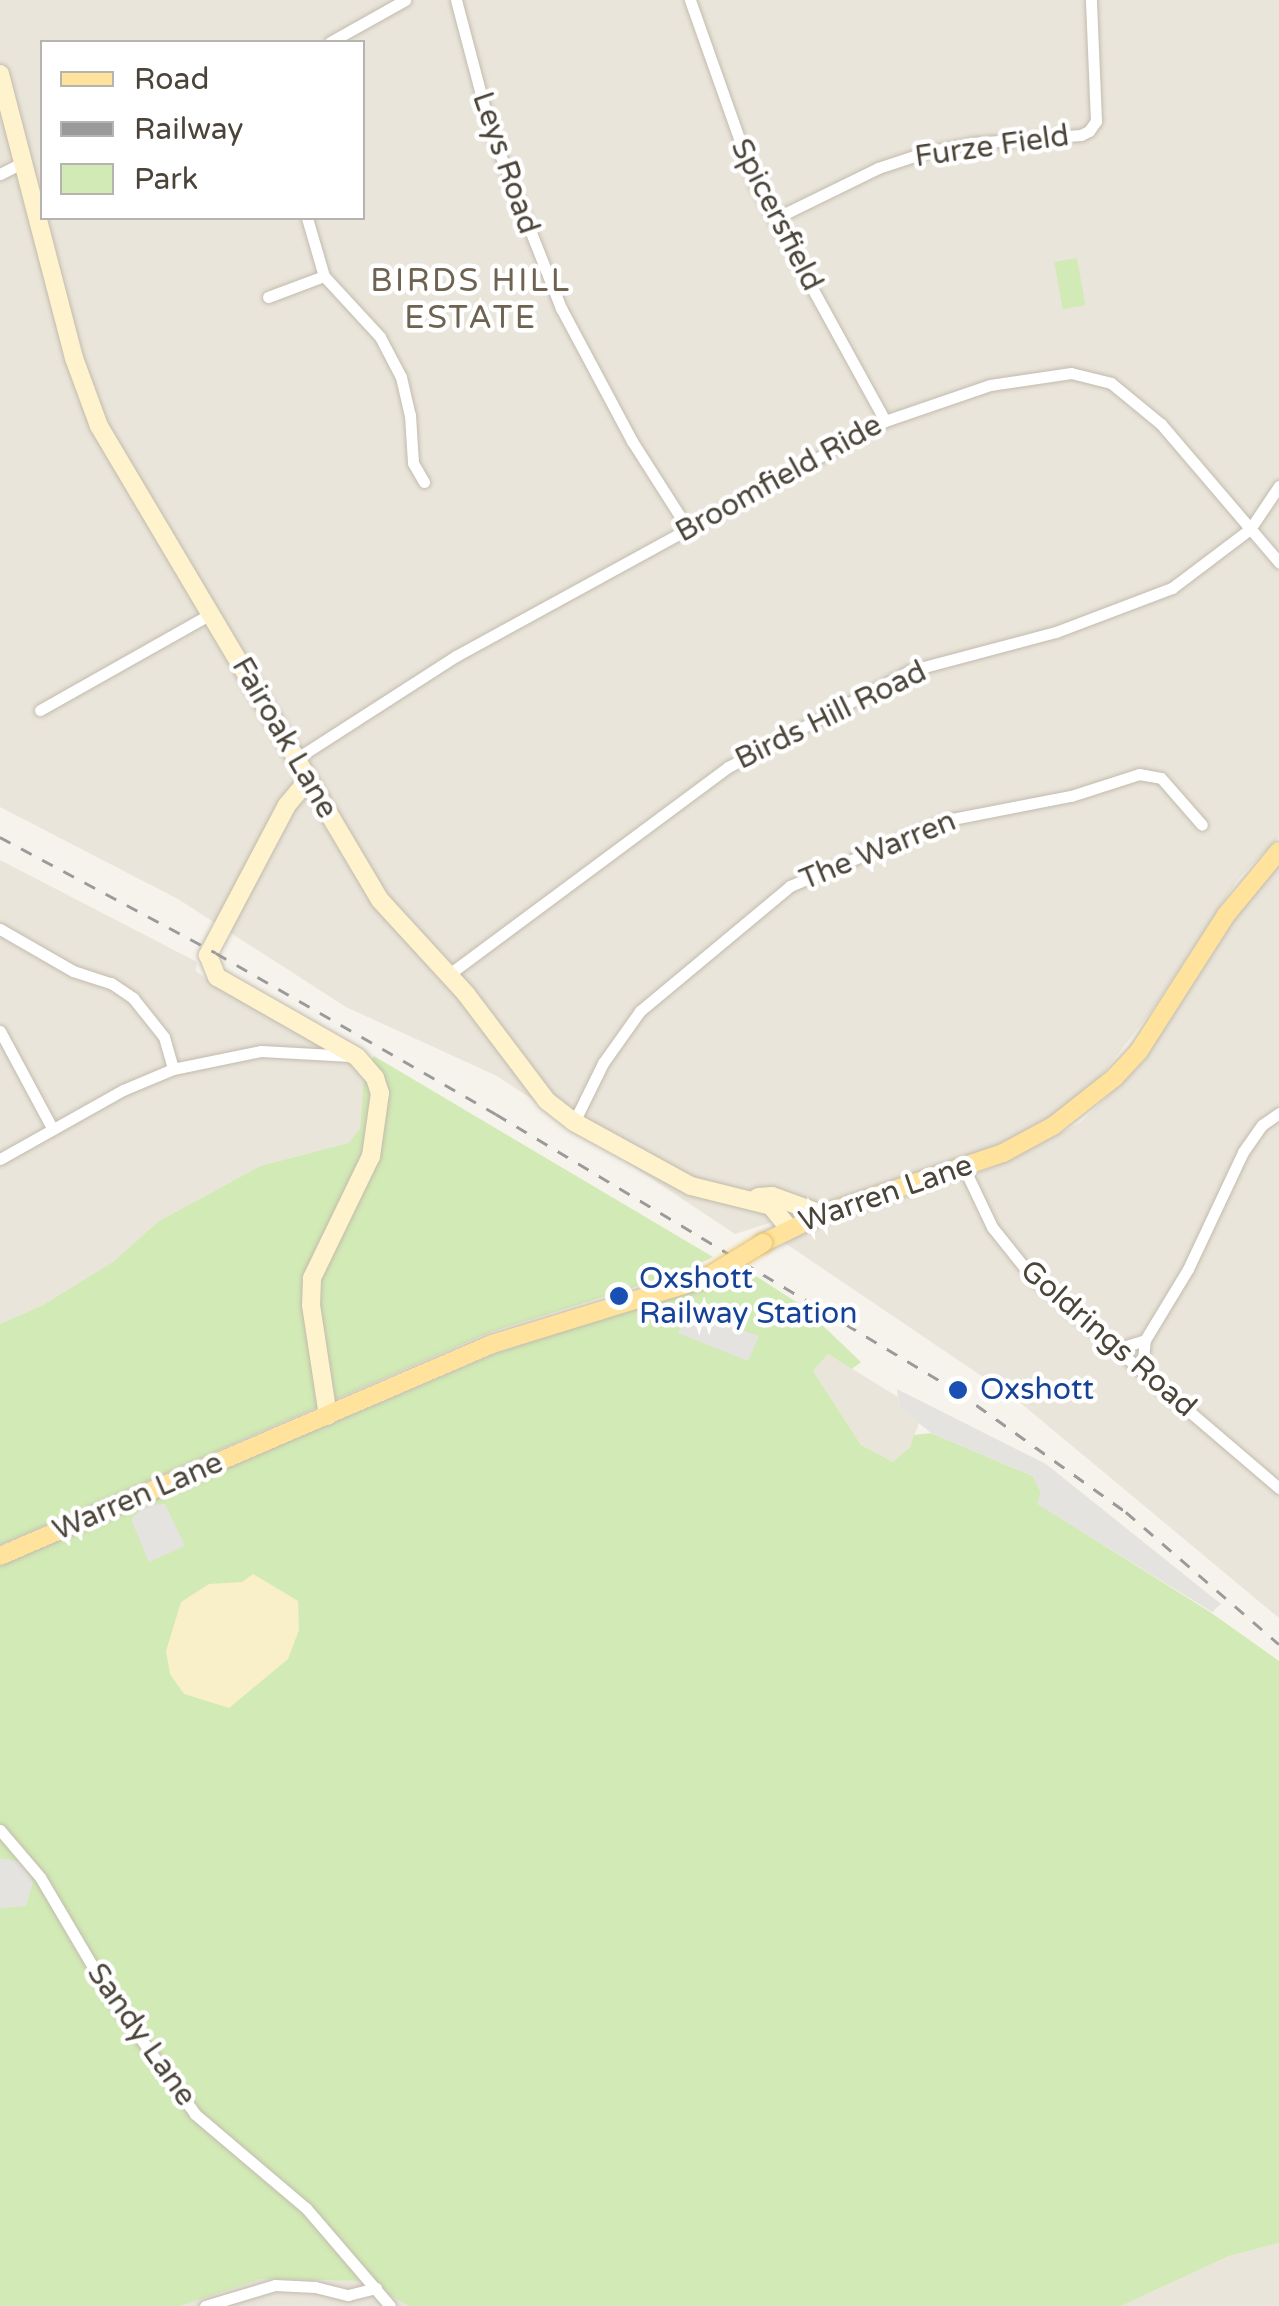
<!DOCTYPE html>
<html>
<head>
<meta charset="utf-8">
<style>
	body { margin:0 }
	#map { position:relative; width:1279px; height:2306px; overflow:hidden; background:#f6f3ec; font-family:"Varela Round",sans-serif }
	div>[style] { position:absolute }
	.residential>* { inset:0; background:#eae5da }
	.green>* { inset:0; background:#d2eab5; transform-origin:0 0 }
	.sand>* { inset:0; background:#f9efc9 }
	.parking>* { inset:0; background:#e5e3e0 }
	.roads { filter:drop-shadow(0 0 2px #c2bbae) drop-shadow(0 0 2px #c2bbae) }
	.street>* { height:11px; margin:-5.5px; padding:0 5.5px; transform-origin:5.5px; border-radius:5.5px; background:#fff }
	.secondary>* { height:18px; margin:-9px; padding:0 9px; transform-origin:9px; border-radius:9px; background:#fff3cd }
	.primary>* { height:18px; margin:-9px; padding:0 9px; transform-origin:9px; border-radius:9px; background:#ffe39c }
	.rail>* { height:2.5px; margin-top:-1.25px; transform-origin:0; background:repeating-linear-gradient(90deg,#9a9a9a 0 12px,transparent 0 24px) }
	.bridges { filter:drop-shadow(0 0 2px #e6c16a) drop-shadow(0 0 2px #e6c16a) }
	.primary-bridge>* { height:18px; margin:-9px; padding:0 9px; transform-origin:9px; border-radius:9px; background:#ffe39c }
	.dots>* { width:28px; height:28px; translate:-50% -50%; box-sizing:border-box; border:5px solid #fff; border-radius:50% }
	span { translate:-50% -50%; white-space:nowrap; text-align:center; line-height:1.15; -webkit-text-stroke:9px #fff; paint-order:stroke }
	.street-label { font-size:30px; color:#4b4439 }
	.transit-label { font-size:30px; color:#164399 }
	.left { translate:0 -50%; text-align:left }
	.neighbourhood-label { font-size:32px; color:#6e6250; letter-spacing:2.5px }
	.legend { position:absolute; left:40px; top:40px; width:325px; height:180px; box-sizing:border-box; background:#fff; border:2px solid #b7b4b0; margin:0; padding:12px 18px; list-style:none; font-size:30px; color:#4b4439 }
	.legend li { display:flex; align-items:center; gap:20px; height:50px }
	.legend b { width:50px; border:2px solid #b7b4b0 }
</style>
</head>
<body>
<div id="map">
	<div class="residential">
		<div style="clip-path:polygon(evenodd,0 0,1279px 0,1279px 837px,1239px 878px,1152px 1010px,1101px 1076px,1051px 1118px,974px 1158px,735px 1234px,497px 1076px,346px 1007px,178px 899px,0 807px,0 0,42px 42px,362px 42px,362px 218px,42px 218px,42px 42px)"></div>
		<div style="clip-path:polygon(0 860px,197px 962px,196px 971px,209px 981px,364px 1071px,360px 1130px,348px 1143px,260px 1166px,159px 1221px,114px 1262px,43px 1305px,0 1324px)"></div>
		<div style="clip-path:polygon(1279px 862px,1279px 1618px,1017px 1400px,782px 1241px,818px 1222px,934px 1189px,1006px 1162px,1081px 1122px,1144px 1061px,1249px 897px)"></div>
		<div style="clip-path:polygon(828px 1354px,898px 1397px,899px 1407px,919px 1423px,910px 1447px,893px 1462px,861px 1445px,813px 1371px)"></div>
		<div style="clip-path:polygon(1279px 2243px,1279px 2306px,1121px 2306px,1229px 2256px)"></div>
		<div style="clip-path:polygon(260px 2279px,363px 2281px,409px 2306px,180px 2306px)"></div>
	</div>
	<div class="green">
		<div style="left:1077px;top:258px;width:48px;height:23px;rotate:80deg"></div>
		<div style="clip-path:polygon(374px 1056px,713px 1257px,680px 1273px,491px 1332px,0 1545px,0 1324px,43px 1305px,113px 1262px,159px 1221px,260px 1166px,348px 1143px,360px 1129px,364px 1071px)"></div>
		<div style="clip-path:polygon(745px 1269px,801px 1305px,861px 1362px,852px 1369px,828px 1354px,813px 1371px,861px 1445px,893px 1462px,910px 1447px,914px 1435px,931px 1433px,1033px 1476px,1041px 1492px,1038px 1504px,1210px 1612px,1279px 1661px,1279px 2243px,1229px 2256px,1121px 2306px,409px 2306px,363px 2281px,261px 2279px,180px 2306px,0 2306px,0 1565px,494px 1354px)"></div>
	</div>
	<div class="sand">
		<div style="clip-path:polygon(253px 1574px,298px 1601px,299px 1630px,288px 1659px,229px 1708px,184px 1694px,170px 1674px,166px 1651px,181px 1602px,209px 1584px,242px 1582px)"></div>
	</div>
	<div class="parking">
		<div style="clip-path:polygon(688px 1312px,759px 1336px,748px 1361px,678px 1333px)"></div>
		<div style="clip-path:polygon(897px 1389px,1046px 1464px,1221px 1604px,1212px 1612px,1037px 1504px,1041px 1492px,1033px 1476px,931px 1433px,899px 1407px)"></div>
		<div style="clip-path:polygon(165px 1504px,185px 1546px,149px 1562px,131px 1519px,146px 1505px)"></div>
		<div style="clip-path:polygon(0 1858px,22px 1862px,33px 1882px,26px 1906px,0 1908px)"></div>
	</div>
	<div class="roads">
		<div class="street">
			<div style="left:456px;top:0;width:133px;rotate:75.2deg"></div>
			<div style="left:490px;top:129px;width:193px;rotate:68.4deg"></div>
			<div style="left:561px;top:308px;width:151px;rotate:61.9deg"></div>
			<div style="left:632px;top:441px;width:104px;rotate:57.5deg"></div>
			<div style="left:690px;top:0;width:197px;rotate:70.5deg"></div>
			<div style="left:756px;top:186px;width:268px;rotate:61.2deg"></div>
			<div style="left:330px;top:42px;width:86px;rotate:-29.2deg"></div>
			<div style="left:0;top:174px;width:28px;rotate:-27deg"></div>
			<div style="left:307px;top:218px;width:60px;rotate:73.7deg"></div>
			<div style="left:324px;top:276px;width:83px;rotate:47.4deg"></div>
			<div style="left:380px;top:337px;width:45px;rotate:62.3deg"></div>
			<div style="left:401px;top:377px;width:39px;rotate:77deg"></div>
			<div style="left:410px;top:415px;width:48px;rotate:86.4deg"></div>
			<div style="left:413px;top:463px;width:22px;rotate:60deg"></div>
			<div style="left:774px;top:219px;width:116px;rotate:-26.1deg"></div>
			<div style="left:878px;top:168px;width:47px;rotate:-18.4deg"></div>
			<div style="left:923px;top:153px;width:50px;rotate:-11.5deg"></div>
			<div style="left:972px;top:143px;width:109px;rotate:-4.2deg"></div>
			<div style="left:1081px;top:135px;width:9px;rotate:-27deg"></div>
			<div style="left:1089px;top:131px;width:12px;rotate:-55deg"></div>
			<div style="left:1096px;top:121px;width:121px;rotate:-92.4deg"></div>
			<div style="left:268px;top:297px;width:60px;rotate:-20.6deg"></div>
			<div style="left:40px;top:710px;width:197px;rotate:-29.4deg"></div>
			<div style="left:296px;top:759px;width:190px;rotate:-32.8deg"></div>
			<div style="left:456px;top:656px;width:489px;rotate:-28.7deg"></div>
			<div style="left:885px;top:421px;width:111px;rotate:-18.9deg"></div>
			<div style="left:990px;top:385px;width:82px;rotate:-8.4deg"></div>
			<div style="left:1071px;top:373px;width:41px;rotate:14deg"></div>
			<div style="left:1111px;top:383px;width:65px;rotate:39.4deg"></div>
			<div style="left:1161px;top:424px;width:182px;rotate:49.5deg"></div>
			<div style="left:0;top:929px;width:84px;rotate:29.9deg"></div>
			<div style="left:73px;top:971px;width:40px;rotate:18deg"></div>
			<div style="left:111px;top:983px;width:27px;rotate:34deg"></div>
			<div style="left:133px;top:998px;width:50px;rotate:51.5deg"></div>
			<div style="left:164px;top:1037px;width:33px;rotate:74deg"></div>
			<div style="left:448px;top:975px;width:349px;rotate:-36.6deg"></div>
			<div style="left:728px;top:767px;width:205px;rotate:-27.9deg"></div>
			<div style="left:909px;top:671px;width:152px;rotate:-14.9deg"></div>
			<div style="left:1056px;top:632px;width:124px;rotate:-20.8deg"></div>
			<div style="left:1172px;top:588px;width:98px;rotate:-37.1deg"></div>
			<div style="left:1250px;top:529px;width:52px;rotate:-56deg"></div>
			<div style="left:0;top:1031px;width:110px;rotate:61.8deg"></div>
			<div style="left:574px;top:1122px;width:66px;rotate:-63.8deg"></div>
			<div style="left:603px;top:1063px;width:64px;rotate:-54.6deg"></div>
			<div style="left:640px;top:1011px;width:195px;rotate:-39.8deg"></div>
			<div style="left:790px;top:886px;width:170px;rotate:-22.8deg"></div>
			<div style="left:947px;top:820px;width:126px;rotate:-11deg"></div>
			<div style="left:1071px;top:796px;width:71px;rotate:-17.9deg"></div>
			<div style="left:1139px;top:774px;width:22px;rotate:10deg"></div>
			<div style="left:1161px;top:778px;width:62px;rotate:48.9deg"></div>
			<div style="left:0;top:1159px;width:141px;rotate:-29.3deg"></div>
			<div style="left:123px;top:1090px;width:54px;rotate:-22.8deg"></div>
			<div style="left:173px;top:1069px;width:90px;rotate:-11.6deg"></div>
			<div style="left:261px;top:1051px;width:90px;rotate:3.2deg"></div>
			<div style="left:964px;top:1168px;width:65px;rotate:64.6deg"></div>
			<div style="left:992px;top:1227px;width:64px;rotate:51.3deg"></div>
			<div style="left:1032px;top:1277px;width:325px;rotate:40.5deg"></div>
			<div style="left:1116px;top:1349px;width:30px;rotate:-17deg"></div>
			<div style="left:1142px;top:1372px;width:32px;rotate:-85deg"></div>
			<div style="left:1145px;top:1340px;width:83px;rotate:-58.8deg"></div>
			<div style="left:1188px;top:1269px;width:129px;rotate:-64.8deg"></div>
			<div style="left:1243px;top:1152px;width:33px;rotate:-55deg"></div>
			<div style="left:1262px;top:1125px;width:21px;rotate:-35deg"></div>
			<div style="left:0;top:1830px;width:62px;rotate:49.6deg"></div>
			<div style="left:40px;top:1877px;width:138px;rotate:59.5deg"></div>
			<div style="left:110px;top:1996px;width:145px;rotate:54.2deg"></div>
			<div style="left:195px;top:2114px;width:145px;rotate:40.3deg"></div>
			<div style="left:306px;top:2208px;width:129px;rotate:49.4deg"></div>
			<div style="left:205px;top:2306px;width:73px;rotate:-16.7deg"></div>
			<div style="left:275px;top:2285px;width:40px;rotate:2.9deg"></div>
			<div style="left:315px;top:2287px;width:34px;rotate:14deg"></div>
			<div style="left:348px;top:2295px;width:29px;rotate:-14deg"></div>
		</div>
		<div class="secondary">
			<div style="left:0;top:74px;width:293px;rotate:75.4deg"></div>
			<div style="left:74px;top:358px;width:72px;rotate:69.8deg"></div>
			<div style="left:99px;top:426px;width:551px;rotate:59.34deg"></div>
			<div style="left:380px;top:900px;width:127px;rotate:47.5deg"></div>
			<div style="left:466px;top:994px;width:134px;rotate:52.9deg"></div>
			<div style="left:547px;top:1101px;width:34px;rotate:38deg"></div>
			<div style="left:574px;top:1122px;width:133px;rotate:28.7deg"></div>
			<div style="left:691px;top:1186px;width:82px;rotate:14deg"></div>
			<div style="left:771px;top:1206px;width:28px;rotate:51deg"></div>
			<div style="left:308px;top:780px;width:33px;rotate:130deg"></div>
			<div style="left:287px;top:805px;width:170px;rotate:117.8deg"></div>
			<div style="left:208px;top:955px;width:24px;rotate:68deg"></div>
			<div style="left:217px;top:977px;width:161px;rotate:29.7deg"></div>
			<div style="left:357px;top:1057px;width:28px;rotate:49deg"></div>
			<div style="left:375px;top:1078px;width:16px;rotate:72deg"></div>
			<div style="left:380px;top:1093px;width:64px;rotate:98.1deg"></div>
			<div style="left:371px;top:1156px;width:136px;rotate:115.8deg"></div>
			<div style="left:312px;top:1278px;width:27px;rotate:92deg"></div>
			<div style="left:311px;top:1305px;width:112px;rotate:81.3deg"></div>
			<div style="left:758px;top:1197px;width:14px;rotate:-4deg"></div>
			<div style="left:772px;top:1196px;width:53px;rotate:19.8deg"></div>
		</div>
		<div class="primary">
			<div style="left:763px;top:1243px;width:66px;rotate:-26.2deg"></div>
			<div style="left:822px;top:1214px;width:191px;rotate:-18.6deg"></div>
			<div style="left:1003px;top:1153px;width:57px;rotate:-28.4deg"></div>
			<div style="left:1053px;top:1126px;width:78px;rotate:-38.2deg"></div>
			<div style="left:1114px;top:1078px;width:37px;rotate:-47deg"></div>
			<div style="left:1139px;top:1051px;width:161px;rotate:-57.4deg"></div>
			<div style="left:1226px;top:915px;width:83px;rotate:-50.4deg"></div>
			<div style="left:0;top:1556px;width:536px;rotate:-23.31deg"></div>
			<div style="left:492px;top:1344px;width:224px;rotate:-17.1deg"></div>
		</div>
	</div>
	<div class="rail">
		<div style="left:0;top:837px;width:245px;rotate:28.2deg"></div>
		<div style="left:216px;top:953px;width:323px;rotate:29.9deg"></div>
		<div style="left:496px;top:1114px;width:538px;rotate:31deg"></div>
		<div style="left:957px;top:1391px;width:208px;rotate:35.6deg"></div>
		<div style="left:1126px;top:1512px;width:202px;rotate:40.8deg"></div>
	</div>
	<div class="bridges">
		<div class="primary-bridge">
			<div style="left:706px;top:1278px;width:67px;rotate:-31.6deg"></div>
		</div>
	</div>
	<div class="dots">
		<div style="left:619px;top:1296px;background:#1a4fb4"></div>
		<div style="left:958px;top:1390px;background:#1a4fb4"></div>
	</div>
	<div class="street-label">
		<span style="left:992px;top:147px;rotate:-8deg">Furze Field</span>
		<span style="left:505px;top:163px;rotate:71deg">Leys Road</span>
		<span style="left:776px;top:215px;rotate:63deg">Spicersfield</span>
		<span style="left:779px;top:479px;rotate:-29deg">Broomfield Ride</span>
		<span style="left:831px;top:716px;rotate:-26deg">Birds Hill Road</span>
		<span style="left:284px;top:738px;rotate:60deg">Fairoak Lane</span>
		<span style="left:878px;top:851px;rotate:-22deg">The Warren</span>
		<span style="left:886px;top:1194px;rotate:-19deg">Warren Lane</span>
		<span style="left:1108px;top:1339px;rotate:41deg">Goldrings Road</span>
		<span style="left:138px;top:1497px;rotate:-23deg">Warren Lane</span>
		<span style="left:141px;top:2035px;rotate:55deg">Sandy Lane</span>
	</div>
	<div class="transit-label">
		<span class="left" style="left:639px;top:1296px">Oxshott<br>Railway Station</span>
		<span class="left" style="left:980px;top:1390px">Oxshott</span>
	</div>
	<div class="neighbourhood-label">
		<span style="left:471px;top:300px">BIRDS HILL<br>ESTATE</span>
	</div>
	<ul class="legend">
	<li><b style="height:12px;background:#ffe39c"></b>Road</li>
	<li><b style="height:12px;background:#9a9a9a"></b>Railway</li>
	<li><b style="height:28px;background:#d2eab5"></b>Park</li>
	</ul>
</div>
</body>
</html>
